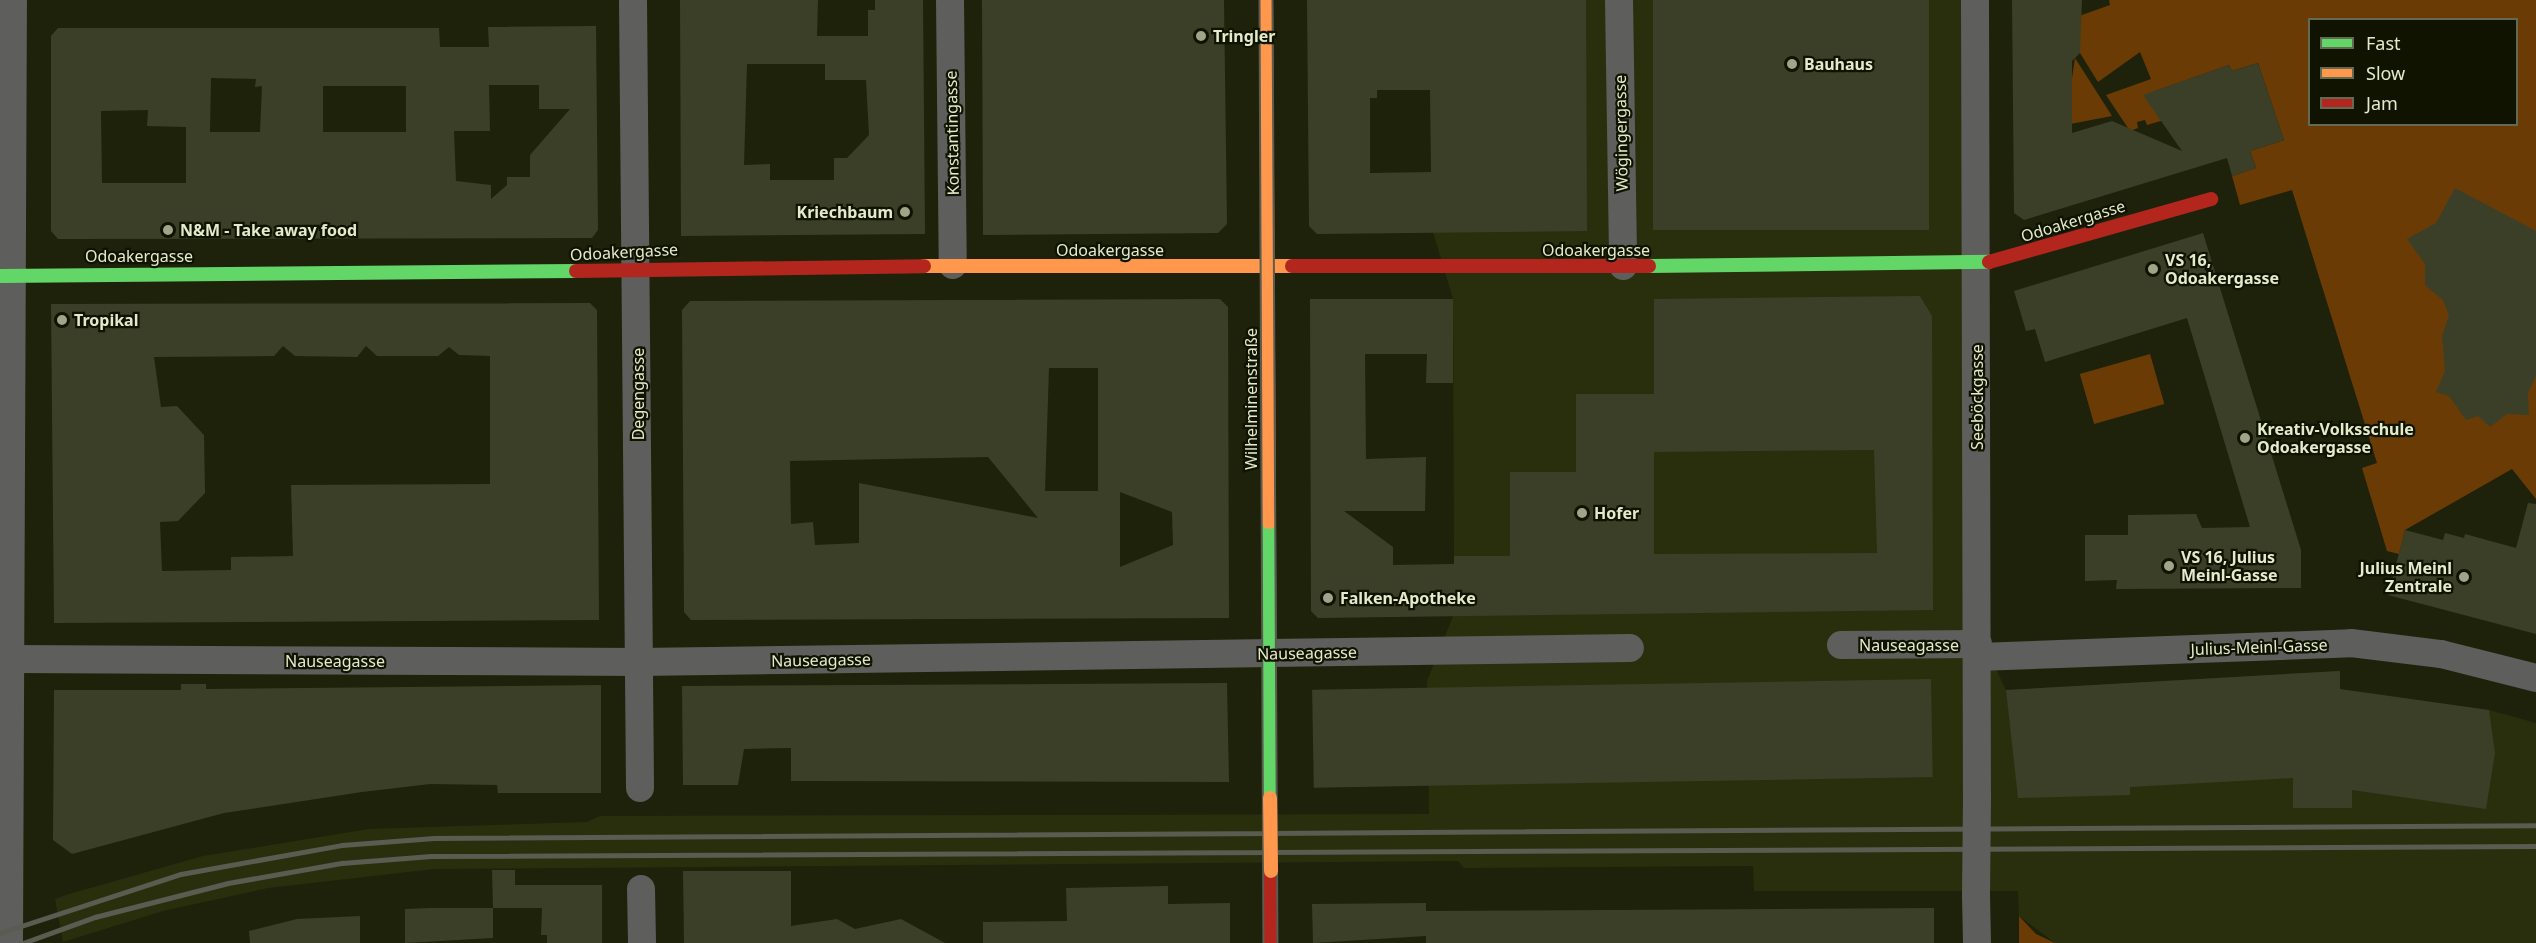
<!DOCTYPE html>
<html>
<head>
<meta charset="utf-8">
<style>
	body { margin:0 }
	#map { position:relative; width:2536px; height:943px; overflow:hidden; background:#1e220a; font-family:"Noto Sans",sans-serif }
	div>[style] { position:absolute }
	.built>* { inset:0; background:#292f0d }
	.green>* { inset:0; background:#6b3b05; transform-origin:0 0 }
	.building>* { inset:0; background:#3b3f28; transform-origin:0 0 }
	.street>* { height:28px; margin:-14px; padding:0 14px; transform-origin:14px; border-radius:14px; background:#5e5e5c }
	.fast>* { height:14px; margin:-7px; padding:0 7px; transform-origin:7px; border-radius:7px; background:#63d668 }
	.slow>* { height:14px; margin:-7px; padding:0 7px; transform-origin:7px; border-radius:7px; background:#ff974d }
	.jam>* { height:14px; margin:-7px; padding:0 7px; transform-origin:7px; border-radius:7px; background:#b3261e }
	.tram>* { height:1.5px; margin:-0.75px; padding:0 0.75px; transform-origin:0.75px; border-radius:0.75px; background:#5a5b51 }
	.rail>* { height:4.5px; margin:-2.25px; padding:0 2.25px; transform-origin:2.25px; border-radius:2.25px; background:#5a5b51 }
	.street-bridge>* { height:28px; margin:-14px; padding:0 14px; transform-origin:14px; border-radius:14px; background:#5e5e5c }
	.slow-bridge>* { height:14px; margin:-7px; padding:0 7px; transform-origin:7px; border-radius:7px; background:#ff974d }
	.dots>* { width:16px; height:16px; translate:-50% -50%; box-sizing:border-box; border:3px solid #0f1300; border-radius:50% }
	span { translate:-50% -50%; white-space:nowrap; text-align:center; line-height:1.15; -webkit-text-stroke:4.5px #0f1300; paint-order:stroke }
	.poi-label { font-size:16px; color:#e4ebcc; font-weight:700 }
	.left { translate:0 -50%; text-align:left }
	.right { translate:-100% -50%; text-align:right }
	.street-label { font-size:16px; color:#e4ebcc }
	.legend { position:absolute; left:2308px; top:18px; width:210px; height:108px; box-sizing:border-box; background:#0f1300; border:2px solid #646952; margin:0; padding:8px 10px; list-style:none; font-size:18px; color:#e4ebcc }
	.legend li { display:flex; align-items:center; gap:12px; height:30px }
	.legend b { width:30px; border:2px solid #646952 }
</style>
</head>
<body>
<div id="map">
	<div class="built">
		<div style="clip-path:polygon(1307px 0,1961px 0,1965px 605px,2006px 690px,2340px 671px,2340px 692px,2489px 710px,2536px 723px,2536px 943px,2055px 943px,2019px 916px,2018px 891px,1754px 891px,1753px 866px,1464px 868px,1458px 861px,434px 869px,268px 888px,163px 911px,63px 942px,55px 899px,69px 894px,203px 856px,369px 829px,587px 822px,600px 816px,1429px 814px,1427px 681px,1454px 614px,1454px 556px,1453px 299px,1433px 232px,1430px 62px)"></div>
	</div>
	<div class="green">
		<div style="clip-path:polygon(evenodd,2109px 0,2536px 0,2536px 499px,2512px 469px,2405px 530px,2399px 554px,2387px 551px,2362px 468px,2377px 463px,2292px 190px,2240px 205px,2232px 176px,2256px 168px,2250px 151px,2284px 140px,2258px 63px,2232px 71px,2229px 65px,2155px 91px,2164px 120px,2147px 125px,2145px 120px,2137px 122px,2138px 128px,2130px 131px,2106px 95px,2151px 79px,2140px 52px,2098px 82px,2080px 53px,2079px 16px,2110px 5px,2109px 0,2310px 20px,2516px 20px,2516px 124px,2310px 124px,2310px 20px)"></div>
		<div style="clip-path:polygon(2075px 58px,2112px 116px,2065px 125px)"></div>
		<div style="left:2150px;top:354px;width:52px;height:73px;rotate:74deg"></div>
		<div style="clip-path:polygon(2019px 916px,2036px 934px,2055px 943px,2019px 943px)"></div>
	</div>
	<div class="building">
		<div style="clip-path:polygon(evenodd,680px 0,818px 0,817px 36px,868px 36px,868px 10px,875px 10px,875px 0,923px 0,925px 234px,681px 236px,680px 0,747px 64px,825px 64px,825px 80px,866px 80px,869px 135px,847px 158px,834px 158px,834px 180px,770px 180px,770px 164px,744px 165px,747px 64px)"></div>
		<div style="clip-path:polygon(982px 0,1224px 0,1227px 224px,1218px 233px,983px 235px)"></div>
		<div style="clip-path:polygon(evenodd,1307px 0,1586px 0,1587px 231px,1317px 234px,1309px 226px,1307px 0,1377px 90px,1430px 90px,1431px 172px,1370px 173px,1370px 98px,1377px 98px,1377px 90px)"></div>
		<div style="left:1653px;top:0;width:276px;height:230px"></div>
		<div style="clip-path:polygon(2012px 0,2082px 0,2080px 53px,2072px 61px,2072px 133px,2112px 121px,2182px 151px,2143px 95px,2229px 65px,2232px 71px,2258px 63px,2284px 140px,2250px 151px,2256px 168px,2232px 176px,2227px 158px,2024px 220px,2014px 213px)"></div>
		<div style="clip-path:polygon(evenodd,596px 26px,598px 230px,592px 238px,58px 239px,51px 231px,51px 36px,58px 28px,439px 28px,440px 47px,489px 47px,488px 27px,596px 26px,211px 78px,256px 79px,255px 87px,262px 86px,260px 132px,210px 132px,211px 78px,596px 26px,489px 85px,539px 85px,539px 109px,570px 109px,530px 155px,530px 177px,507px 177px,507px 185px,491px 199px,491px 185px,456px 181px,454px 131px,490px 131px,489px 85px,596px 26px,323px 86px,406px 86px,406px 132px,323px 132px,323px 86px,596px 26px,148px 110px,147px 126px,186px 127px,186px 183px,102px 183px,101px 111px,148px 110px)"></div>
		<div style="clip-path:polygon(2455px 188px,2536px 231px,2536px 376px,2528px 393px,2529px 415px,2507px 414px,2490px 427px,2478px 416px,2466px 420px,2449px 396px,2436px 392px,2445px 371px,2442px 336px,2449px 315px,2443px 300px,2425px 285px,2425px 264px,2407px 239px,2436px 223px)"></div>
		<div style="clip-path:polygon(2203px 233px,2301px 550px,2301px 588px,2116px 589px,2117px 580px,2085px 581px,2085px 535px,2128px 535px,2128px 515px,2196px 514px,2202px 528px,2250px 527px,2187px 318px,2045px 362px,2035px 329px,2026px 331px,2014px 291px)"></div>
		<div style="clip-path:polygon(evenodd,1920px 296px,1932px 316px,1933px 610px,1318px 618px,1311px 611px,1310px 299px,1453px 299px,1453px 383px,1426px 383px,1427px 354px,1365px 354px,1366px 459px,1426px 457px,1425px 511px,1344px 511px,1393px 547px,1393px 565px,1454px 564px,1454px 556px,1510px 556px,1510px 472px,1576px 472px,1576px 394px,1654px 394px,1654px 299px,1920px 296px,1874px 450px,1877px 553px,1654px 554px,1654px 452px,1874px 450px)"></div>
		<div style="clip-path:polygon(evenodd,1220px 299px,1228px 307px,1229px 618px,691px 620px,684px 612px,682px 310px,690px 301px,1220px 299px,1049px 368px,1098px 368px,1098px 491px,1045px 491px,1049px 368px,1220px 299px,988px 457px,1038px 518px,859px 483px,859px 543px,815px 545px,813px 522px,791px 524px,790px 461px,988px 457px,1220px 299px,1120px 492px,1172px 512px,1173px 545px,1120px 567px,1120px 492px)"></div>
		<div style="clip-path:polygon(evenodd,590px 303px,597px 310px,599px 620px,54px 623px,51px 304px,590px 303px,283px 346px,295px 356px,357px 357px,366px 346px,377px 356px,438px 356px,449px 347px,459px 355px,490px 356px,490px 484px,291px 485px,293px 556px,231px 557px,231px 570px,162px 571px,160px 522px,178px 521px,205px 493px,204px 435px,177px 406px,161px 407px,154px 357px,274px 356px,283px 346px)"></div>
		<div style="clip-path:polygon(2528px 503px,2536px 504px,2536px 634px,2388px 595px,2405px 530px,2443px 540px,2445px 533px,2464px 538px,2465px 534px,2516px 548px)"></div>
		<div style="clip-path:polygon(2340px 671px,2340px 689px,2489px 710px,2495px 753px,2486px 809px,2352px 790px,2352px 808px,2293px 808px,2293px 778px,2130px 787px,2130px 795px,2018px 798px,2006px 690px)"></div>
		<div style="left:1931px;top:679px;width:98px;height:619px;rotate:89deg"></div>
		<div style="clip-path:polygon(1227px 683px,1229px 782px,791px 781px,791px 748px,744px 749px,738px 785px,683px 785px,682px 686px)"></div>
		<div style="clip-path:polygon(181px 684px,206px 684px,206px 689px,601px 685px,601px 793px,498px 793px,497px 785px,430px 784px,362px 792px,224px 813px,72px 854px,53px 840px,54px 690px,181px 690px)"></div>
		<div style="clip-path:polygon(492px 870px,515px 870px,515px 885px,602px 885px,602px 943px,547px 943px,547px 935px,541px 935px,542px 908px,493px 908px)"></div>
		<div style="clip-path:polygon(683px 871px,791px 871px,791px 926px,837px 919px,855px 929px,901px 919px,945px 943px,684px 943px)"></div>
		<div style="clip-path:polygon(1168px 886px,1168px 904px,1230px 903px,1230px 943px,983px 943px,983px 922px,1067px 921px,1066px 888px)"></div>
		<div style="clip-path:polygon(1426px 903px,1426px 911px,1934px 908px,1934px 943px,1426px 943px,1426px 936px,1313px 943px,1312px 904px)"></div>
		<div style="clip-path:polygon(431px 908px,493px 908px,493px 938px,405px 943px,405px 909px)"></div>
		<div style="clip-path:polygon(360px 916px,360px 943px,250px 943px,249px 931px,297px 919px)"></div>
	</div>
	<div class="street">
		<div style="left:633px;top:0;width:788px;rotate:89.49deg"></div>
		<div style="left:950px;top:0;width:265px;rotate:89.4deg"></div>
		<div style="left:1619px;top:0;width:266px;rotate:89.1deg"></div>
		<div style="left:1975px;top:0;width:795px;rotate:89.86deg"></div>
		<div style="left:1841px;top:645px;width:137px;rotate:-0.4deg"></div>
		<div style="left:1978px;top:657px;width:373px;rotate:-2.1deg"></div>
		<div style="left:2351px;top:643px;width:91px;rotate:7deg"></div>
		<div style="left:2441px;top:654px;width:98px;rotate:14.2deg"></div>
		<div style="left:12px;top:659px;width:627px;rotate:0.27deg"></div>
		<div style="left:639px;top:662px;width:991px;rotate:-0.81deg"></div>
		<div style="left:641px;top:889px;width:54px;rotate:88.9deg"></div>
		<div style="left:1976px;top:895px;width:48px;rotate:88.8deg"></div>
		<div style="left:9px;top:943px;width:943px;rotate:-89.76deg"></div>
	</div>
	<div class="fast">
		<div style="left:1649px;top:266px;width:340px;rotate:-0.7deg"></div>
		<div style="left:0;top:276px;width:576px;rotate:-0.5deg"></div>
		<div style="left:1269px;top:522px;width:276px;rotate:89.8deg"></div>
	</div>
	<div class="slow">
		<div style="left:1266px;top:0;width:522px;rotate:89.67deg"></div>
		<div style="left:924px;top:266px;width:368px"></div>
	</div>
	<div class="jam">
		<div style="left:1989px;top:262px;width:231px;rotate:-15.8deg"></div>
		<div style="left:1292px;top:266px;width:357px"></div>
		<div style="left:576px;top:271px;width:348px;rotate:-0.8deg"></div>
		<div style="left:1271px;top:871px;width:72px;rotate:90deg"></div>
	</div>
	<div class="tram">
		<div style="left:1260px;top:0;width:943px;rotate:89.76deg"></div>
		<div style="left:1273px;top:0;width:943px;rotate:89.7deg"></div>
	</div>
	<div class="rail">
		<div style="left:0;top:933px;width:190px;rotate:-18.1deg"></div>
		<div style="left:181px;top:874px;width:164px;rotate:-10.2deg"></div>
		<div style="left:342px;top:845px;width:92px;rotate:-4.4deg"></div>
		<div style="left:434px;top:838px;width:2102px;rotate:-0.35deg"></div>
		<div style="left:23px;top:943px;width:77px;rotate:-19.9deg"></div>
		<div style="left:95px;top:917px;width:137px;rotate:-14.3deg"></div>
		<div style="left:228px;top:883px;width:116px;rotate:-10deg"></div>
		<div style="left:342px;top:863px;width:89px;rotate:-4.5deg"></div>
		<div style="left:431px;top:856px;width:2105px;rotate:-0.27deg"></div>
	</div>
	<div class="street-bridge">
		<div style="left:1976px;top:895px;width:100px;rotate:-89.4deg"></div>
	</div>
	<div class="slow-bridge">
		<div style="left:1270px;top:798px;width:73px;rotate:89.2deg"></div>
	</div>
	<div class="dots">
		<div style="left:1201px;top:36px;background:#9fa588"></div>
		<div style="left:1792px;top:64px;background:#9fa588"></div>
		<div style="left:905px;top:212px;background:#9fa588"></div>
		<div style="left:168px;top:230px;background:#9fa588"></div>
		<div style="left:2153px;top:269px;background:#9fa588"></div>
		<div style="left:62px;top:320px;background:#9fa588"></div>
		<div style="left:2245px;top:438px;background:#9fa588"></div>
		<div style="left:1582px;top:513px;background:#9fa588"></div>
		<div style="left:2169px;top:566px;background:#9fa588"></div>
		<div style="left:2464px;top:577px;background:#9fa588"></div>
		<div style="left:1328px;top:598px;background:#9fa588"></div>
	</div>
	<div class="poi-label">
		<span class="left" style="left:1213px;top:36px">Tringler</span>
		<span class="left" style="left:1804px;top:64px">Bauhaus</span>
		<span class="right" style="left:893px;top:212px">Kriechbaum</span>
		<span class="left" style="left:180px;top:230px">N&amp;M - Take away food</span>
		<span class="left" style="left:2165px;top:269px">VS 16,<br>Odoakergasse</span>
		<span class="left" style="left:74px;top:320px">Tropikal</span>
		<span class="left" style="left:2257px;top:438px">Kreativ-Volksschule<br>Odoakergasse</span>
		<span class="left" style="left:1594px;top:513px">Hofer</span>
		<span class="left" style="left:2181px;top:566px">VS 16, Julius<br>Meinl-Gasse</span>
		<span class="right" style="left:2452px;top:577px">Julius Meinl<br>Zentrale</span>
		<span class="left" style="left:1340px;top:598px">Falken-Apotheke</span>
	</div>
	<div class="street-label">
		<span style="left:952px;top:133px;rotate:-91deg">Konstantingasse</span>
		<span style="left:1621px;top:133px;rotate:-91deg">Wögingergasse</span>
		<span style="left:2073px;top:221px;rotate:-17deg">Odoakergasse</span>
		<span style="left:1110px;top:250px">Odoakergasse</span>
		<span style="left:1596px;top:250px">Odoakergasse</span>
		<span style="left:624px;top:252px;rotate:-3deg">Odoakergasse</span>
		<span style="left:139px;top:256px">Odoakergasse</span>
		<span style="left:638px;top:394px;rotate:-90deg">Degengasse</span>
		<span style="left:1977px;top:397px;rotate:-90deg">Seeböckgasse</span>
		<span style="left:1251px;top:399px;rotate:-90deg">Wilhelminenstraße</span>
		<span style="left:1909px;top:645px">Nauseagasse</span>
		<span style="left:2259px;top:647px;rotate:-2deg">Julius-Meinl-Gasse</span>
		<span style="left:1307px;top:653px;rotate:-1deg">Nauseagasse</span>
		<span style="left:821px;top:660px;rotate:-1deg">Nauseagasse</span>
		<span style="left:335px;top:661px">Nauseagasse</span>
	</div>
	<ul class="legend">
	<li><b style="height:8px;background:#63d668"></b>Fast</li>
	<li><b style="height:8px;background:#ff974d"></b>Slow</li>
	<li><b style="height:8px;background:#b3261e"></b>Jam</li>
	</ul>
</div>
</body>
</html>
